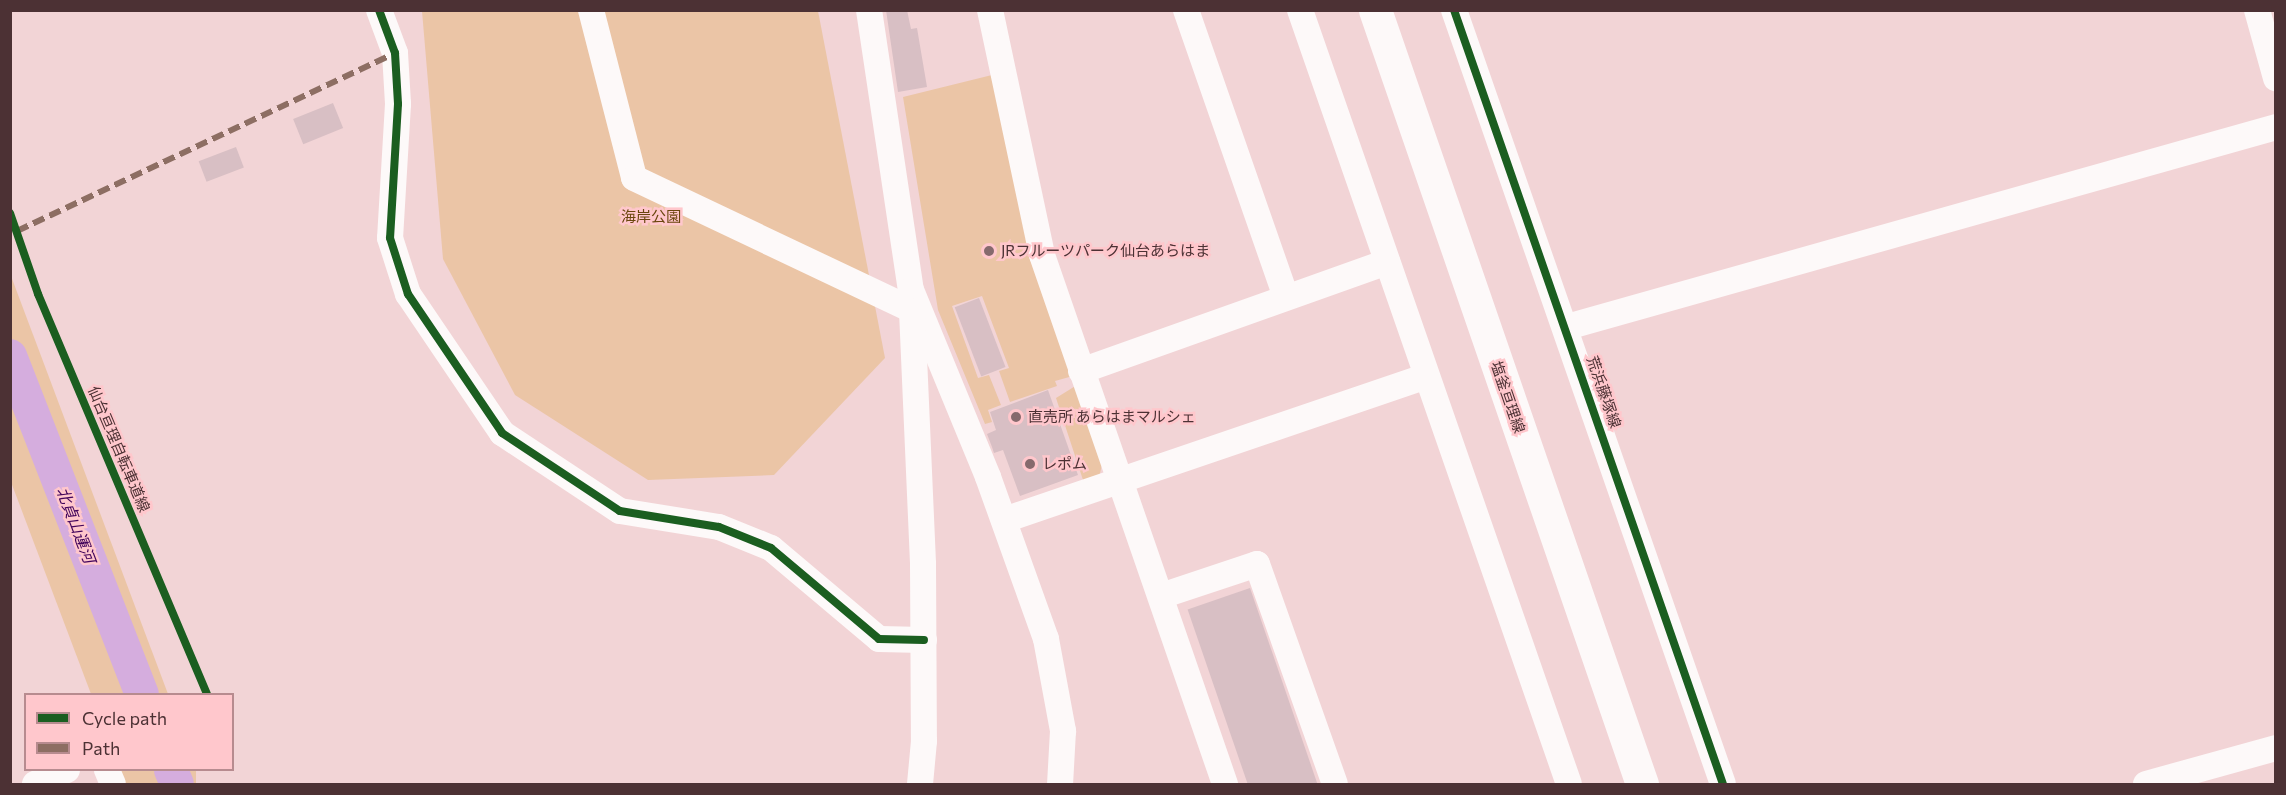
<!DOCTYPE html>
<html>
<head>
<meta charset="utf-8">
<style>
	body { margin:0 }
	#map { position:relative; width:2286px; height:795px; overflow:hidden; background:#f2d4d6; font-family:Commissioner,"Noto Sans JP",sans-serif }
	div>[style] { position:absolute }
	.green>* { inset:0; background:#ebc5a6; transform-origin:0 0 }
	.river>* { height:34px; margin:-17px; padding:0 17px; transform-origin:17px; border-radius:17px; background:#d5adde }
	.building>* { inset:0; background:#d8bfc4; transform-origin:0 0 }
	.minor>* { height:26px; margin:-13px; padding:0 13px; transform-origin:13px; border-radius:13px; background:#fdf9f9 }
	.major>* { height:33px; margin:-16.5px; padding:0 16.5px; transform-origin:16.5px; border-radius:16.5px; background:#fdf9f9 }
	.quiet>* { height:6px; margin-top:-3px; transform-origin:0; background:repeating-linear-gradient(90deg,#8d6e63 0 12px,transparent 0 18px) }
	.cycleway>* { height:8px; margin:-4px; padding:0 4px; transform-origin:4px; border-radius:4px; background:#1b5e20 }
	.dots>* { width:16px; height:16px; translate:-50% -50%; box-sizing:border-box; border:3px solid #ffc7cc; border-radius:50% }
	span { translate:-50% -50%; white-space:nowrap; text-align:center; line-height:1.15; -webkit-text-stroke:5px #ffc7cc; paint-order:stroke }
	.park-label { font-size:15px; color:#6a460e }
	.poi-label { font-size:15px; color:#4c3134 }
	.left { translate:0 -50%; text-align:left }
	.street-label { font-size:15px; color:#4c3134 }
	.water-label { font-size:16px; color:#42045b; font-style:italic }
	.frame { position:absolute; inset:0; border:12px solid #4c3134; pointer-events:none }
	.legend { position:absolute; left:24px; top:693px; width:210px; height:78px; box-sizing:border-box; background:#ffc7cc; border:2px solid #b78b8f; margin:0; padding:8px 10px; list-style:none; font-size:18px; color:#4c3134 }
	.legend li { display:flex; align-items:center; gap:12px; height:30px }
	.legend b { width:30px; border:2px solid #b78b8f }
</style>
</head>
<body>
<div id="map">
	<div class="green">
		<div style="clip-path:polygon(422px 11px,818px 11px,885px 358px,774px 475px,648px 480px,515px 395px,443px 259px)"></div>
		<div style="clip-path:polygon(992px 75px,1073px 376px,1055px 381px,1057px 386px,1010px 402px,999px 371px,1009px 368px,982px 296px,952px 306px,978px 378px,989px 375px,1001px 405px,988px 410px,992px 422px,985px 424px,938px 310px,903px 97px)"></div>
		<div style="clip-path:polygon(10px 276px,11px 276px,168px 694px,91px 694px,11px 482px)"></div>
		<div style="clip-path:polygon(1077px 385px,1103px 460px,1099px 478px,1084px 483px,1056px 398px)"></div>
		<div style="left:120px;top:770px;width:76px;height:15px"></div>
	</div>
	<div class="river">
		<div style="left:10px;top:356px;width:363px;rotate:68.7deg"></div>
		<div style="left:171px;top:770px;width:15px;rotate:67deg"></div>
	</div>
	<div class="building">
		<div style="clip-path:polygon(886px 10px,907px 10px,911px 29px,917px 28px,927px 87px,898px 92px)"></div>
		<div style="left:333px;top:103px;width:27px;height:43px;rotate:68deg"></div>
		<div style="left:236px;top:147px;width:22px;height:40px;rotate:69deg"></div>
		<div style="left:979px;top:298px;width:74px;height:26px;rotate:69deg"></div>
		<div style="clip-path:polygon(1048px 390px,1078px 475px,1020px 496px,1003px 450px,994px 453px,992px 447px,987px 434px,996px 430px,990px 412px)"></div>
		<div style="left:1250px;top:588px;width:208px;height:66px;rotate:71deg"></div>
	</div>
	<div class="minor">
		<div style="left:379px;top:10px;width:46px;rotate:69.6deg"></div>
		<div style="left:395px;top:53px;width:51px;rotate:86.6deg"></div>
		<div style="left:398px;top:104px;width:134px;rotate:93.4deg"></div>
		<div style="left:390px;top:238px;width:59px;rotate:72.2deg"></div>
		<div style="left:408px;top:294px;width:168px;rotate:55.9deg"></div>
		<div style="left:502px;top:433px;width:141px;rotate:33.5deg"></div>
		<div style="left:620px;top:511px;width:100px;rotate:9.2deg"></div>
		<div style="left:719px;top:527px;width:56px;rotate:22deg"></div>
		<div style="left:771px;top:548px;width:141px;rotate:40.1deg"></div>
		<div style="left:879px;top:639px;width:45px;rotate:1.3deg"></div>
		<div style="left:591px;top:10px;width:173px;rotate:75.6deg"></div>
		<div style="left:634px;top:178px;width:308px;rotate:25.4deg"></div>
		<div style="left:869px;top:10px;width:283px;rotate:81.5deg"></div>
		<div style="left:911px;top:290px;width:202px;rotate:67.6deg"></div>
		<div style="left:988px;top:477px;width:172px;rotate:70.3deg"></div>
		<div style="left:1046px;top:639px;width:94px;rotate:79.5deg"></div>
		<div style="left:1063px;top:731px;width:53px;rotate:93.2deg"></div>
		<div style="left:990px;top:10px;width:250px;rotate:78deg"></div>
		<div style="left:1042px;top:255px;width:560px;rotate:70.92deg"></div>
		<div style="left:1186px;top:10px;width:304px;rotate:70.8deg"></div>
		<div style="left:1300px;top:10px;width:819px;rotate:70.84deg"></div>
		<div style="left:1454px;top:10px;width:819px;rotate:70.84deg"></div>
		<div style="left:2257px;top:10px;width:71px;rotate:74.4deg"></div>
		<div style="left:912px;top:311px;width:253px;rotate:87.5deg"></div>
		<div style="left:923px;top:564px;width:177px;rotate:89.7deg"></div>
		<div style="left:924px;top:741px;width:43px;rotate:95.3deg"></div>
		<div style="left:1567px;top:327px;width:737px;rotate:-15.75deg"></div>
		<div style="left:1081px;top:371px;width:325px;rotate:-19.6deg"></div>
		<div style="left:1004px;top:520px;width:446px;rotate:-18.8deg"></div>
		<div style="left:1161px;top:596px;width:101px;rotate:-18.4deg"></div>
		<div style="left:1257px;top:564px;width:233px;rotate:70.5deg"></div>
		<div style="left:107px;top:770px;width:15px;rotate:67deg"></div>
		<div style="left:35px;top:784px;width:35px;rotate:-24deg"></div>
		<div style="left:2146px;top:784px;width:135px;rotate:-15.5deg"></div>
	</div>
	<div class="major">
		<div style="left:1375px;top:10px;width:819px;rotate:70.97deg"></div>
	</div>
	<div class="quiet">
		<div style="left:17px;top:231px;width:418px;rotate:-25.2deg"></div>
	</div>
	<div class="cycleway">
		<div style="left:379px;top:10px;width:46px;rotate:69.6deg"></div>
		<div style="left:395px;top:53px;width:51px;rotate:86.6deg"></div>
		<div style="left:398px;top:104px;width:134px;rotate:93.4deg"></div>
		<div style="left:390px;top:238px;width:59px;rotate:72.2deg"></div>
		<div style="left:408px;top:294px;width:168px;rotate:55.9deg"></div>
		<div style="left:502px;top:433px;width:141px;rotate:33.5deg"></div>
		<div style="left:620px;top:511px;width:100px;rotate:9.2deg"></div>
		<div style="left:719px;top:527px;width:56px;rotate:22deg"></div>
		<div style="left:771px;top:548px;width:141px;rotate:40.1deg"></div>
		<div style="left:879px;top:639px;width:45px;rotate:1.3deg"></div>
		<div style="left:1454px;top:10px;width:819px;rotate:70.84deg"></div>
		<div style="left:10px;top:213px;width:86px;rotate:70.9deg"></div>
		<div style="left:38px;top:294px;width:434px;rotate:67.1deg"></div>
	</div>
	<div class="dots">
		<div style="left:989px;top:251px;background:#866a6d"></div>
		<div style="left:1016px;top:417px;background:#866a6d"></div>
		<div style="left:1030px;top:464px;background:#866a6d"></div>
	</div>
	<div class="park-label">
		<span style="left:651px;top:217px">海岸公園</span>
	</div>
	<div class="poi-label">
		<span class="left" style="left:1001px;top:251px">JRフルーツパーク仙台あらはま</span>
		<span class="left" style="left:1028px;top:417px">直売所 あらはまマルシェ</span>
		<span class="left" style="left:1042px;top:464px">レポム</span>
	</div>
	<div class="street-label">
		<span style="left:1604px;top:392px;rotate:71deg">荒浜藤塚線</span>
		<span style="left:1508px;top:397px;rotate:71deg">塩釜亘理線</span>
		<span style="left:119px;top:449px;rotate:67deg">仙台亘理自転車道線</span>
	</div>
	<div class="water-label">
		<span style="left:76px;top:525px;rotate:69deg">北貞山運河</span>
	</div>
	<div class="frame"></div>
	<ul class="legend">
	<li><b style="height:8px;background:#1b5e20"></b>Cycle path</li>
	<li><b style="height:8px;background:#8d6e63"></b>Path</li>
	</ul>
</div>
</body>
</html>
